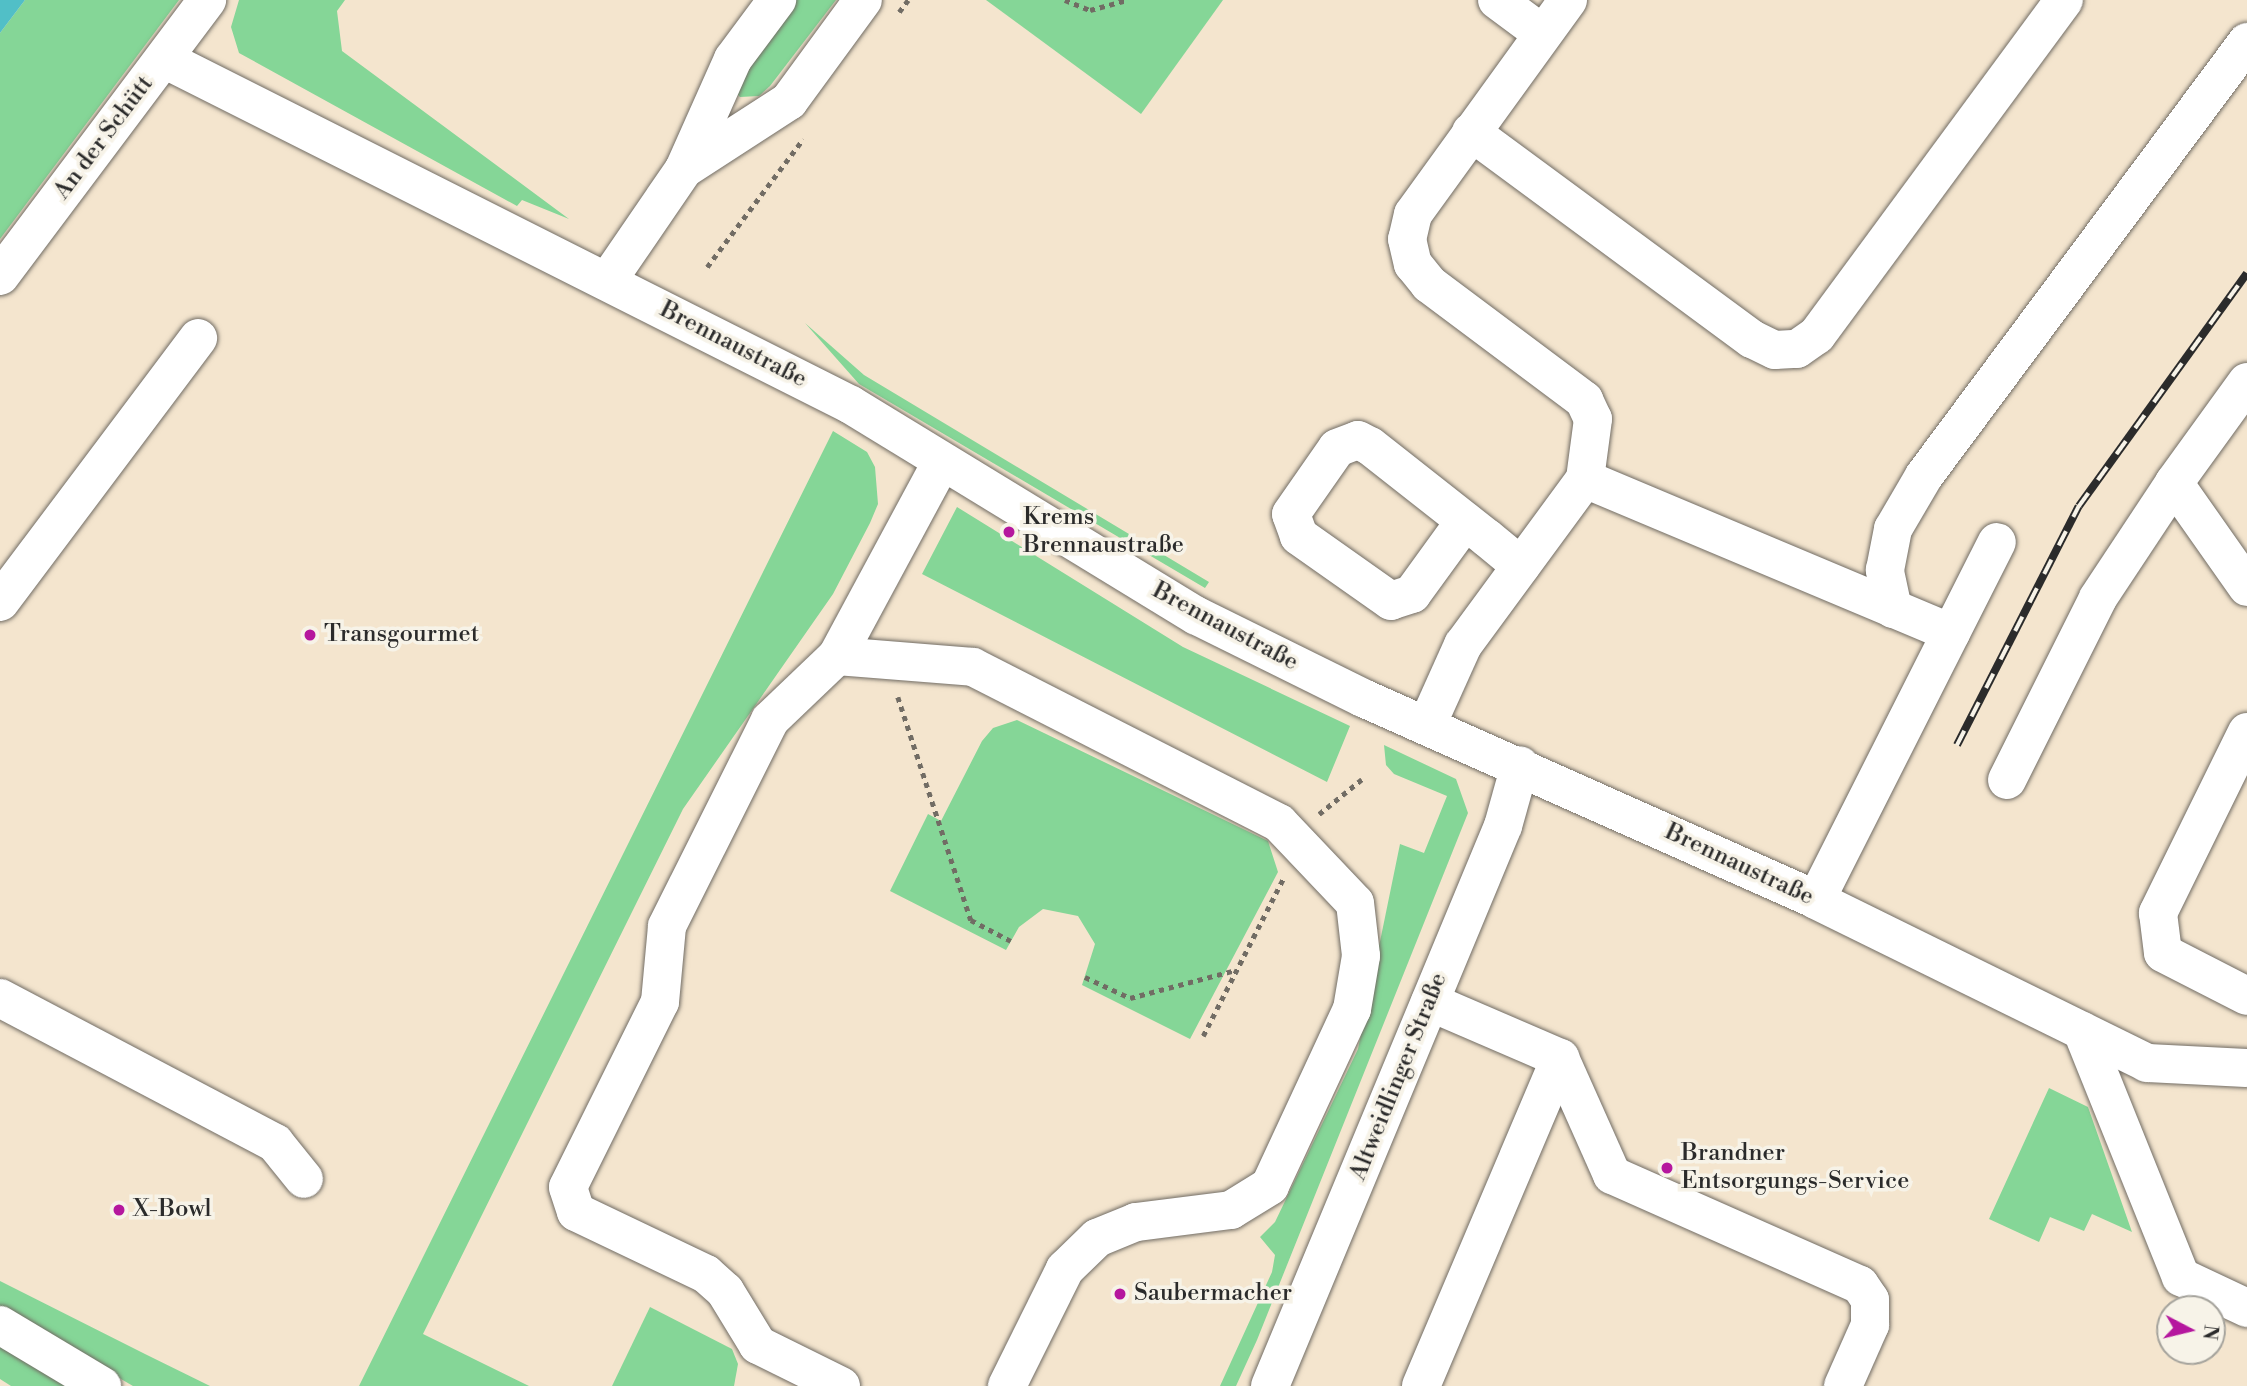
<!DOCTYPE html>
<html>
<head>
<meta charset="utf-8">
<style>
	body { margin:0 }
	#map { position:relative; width:2247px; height:1386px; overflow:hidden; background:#f4e5ce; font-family:"Libre Bodoni",serif }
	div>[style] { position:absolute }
	.green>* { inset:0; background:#85d697 }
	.water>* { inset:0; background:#51bfc7 }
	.path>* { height:4.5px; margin-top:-2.25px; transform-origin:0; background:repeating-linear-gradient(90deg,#716c64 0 5px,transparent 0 10px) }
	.roads { filter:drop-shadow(0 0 2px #716c64) drop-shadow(0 0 2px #716c64) }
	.minor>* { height:38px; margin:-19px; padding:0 19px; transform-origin:19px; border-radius:19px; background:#fff }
	.rail>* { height:8px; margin-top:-4px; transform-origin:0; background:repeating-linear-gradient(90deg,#f7f3e8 0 16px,#2b2b2b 0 32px); box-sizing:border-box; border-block:2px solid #2b2b2b }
	.dots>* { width:19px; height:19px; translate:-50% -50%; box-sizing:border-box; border:4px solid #f7f3e8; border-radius:50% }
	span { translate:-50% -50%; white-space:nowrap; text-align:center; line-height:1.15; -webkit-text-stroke:7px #f7f3e8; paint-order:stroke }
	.street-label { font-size:24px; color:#2b2b2b }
	.poi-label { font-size:24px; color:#2b2b2b }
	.left { translate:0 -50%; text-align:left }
	.north { position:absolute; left:2156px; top:1295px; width:70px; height:70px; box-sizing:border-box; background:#f7f3e8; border:2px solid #a5a39c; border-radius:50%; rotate:97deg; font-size:19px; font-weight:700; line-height:28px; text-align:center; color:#2b2b2b }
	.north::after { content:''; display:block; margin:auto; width:24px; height:32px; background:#b5179e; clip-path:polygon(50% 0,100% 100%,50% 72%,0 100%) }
</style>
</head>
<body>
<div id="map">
	<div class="green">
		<div style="clip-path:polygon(25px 0,179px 0,0 239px,0 33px)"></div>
		<div style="clip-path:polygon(239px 0,345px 0,337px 11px,342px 51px,569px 219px,522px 200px,517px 206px,239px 53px,231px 27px)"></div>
		<div style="clip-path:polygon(788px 0,836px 0,770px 86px,759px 96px,740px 97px,736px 93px)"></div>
		<div style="clip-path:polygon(986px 0,1223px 0,1141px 114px)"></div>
		<div style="clip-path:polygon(805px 323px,864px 375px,1209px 582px,1205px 588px,859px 384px)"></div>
		<div style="clip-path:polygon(833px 431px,867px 452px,875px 467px,878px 504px,870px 523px,833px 594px,683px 809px,423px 1334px,529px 1386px,359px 1386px)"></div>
		<div style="clip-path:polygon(957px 507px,1183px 647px,1350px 726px,1327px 782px,922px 574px)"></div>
		<div style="clip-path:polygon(1017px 720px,1268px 841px,1278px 872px,1190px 1039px,1082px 985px,1095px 944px,1078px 916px,1043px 909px,1019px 927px,1006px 950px,890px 891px,928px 814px,941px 821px,982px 741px,993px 728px)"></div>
		<div style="clip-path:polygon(1384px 745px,1456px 779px,1468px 813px,1257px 1340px,1236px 1386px,1220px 1386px,1272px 1272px,1275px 1255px,1260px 1237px,1275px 1222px,1358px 1049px,1400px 844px,1424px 853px,1447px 796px,1394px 774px,1386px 765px)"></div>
		<div style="clip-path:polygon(2049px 1088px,2088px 1107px,2132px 1232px,2092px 1214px,2084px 1231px,2050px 1217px,2039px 1242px,1989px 1219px)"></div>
		<div style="clip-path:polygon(0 1281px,145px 1354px,210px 1386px,133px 1386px,0 1309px)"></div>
		<div style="clip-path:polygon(650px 1307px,732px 1349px,738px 1364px,734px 1386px,612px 1386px)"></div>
		<div style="clip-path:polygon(0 1343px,74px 1386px,11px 1386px,0 1379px)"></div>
	</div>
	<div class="water">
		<div style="clip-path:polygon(0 0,25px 0,0 33px)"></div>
	</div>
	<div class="path">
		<div style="left:1065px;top:0;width:27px;rotate:22deg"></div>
		<div style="left:1090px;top:10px;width:39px;rotate:-15deg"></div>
		<div style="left:899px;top:12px;width:15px;rotate:-53deg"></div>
		<div style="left:707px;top:267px;width:160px;rotate:-53.1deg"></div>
		<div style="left:898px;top:697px;width:235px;rotate:71.9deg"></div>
		<div style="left:971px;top:920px;width:45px;rotate:27.7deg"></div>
		<div style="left:1319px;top:814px;width:55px;rotate:-39.1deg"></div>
		<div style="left:1085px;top:977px;width:50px;rotate:25deg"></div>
		<div style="left:1130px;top:998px;width:110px;rotate:-14.8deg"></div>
		<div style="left:1203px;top:1036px;width:176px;rotate:-63deg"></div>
	</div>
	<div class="roads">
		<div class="minor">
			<div style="left:1497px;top:0;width:57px;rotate:36.5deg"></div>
			<div style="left:1568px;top:0;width:264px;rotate:125.9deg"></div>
			<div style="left:1413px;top:214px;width:26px;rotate:103deg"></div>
			<div style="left:1407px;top:239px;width:26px;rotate:77deg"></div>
			<div style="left:1413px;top:264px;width:26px;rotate:51deg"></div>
			<div style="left:1429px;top:284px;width:194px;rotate:36.8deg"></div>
			<div style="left:1584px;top:400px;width:21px;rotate:65deg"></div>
			<div style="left:1593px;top:419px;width:61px;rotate:97.6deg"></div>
			<div style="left:164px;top:59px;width:769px;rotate:26.73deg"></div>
			<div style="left:851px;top:405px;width:405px;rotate:31.4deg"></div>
			<div style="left:1197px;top:616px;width:185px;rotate:26.3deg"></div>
			<div style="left:1363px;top:698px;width:496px;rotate:24deg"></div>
			<div style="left:1816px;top:900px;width:369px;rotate:26.2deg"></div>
			<div style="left:2147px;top:1063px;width:100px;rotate:2.9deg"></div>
			<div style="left:1471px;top:132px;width:349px;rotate:36.4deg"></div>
			<div style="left:1752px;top:339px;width:25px;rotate:26deg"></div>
			<div style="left:1775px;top:350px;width:22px;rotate:-3deg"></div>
			<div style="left:1797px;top:349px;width:24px;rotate:-35deg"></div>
			<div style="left:1817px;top:335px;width:416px;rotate:-53.6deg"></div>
			<div style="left:684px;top:169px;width:125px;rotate:-32.9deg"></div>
			<div style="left:789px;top:101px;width:125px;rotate:-53.8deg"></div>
			<div style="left:0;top:276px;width:345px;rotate:-53.1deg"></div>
			<div style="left:608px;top:280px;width:135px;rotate:-55.6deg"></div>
			<div style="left:684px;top:169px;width:120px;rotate:-66deg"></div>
			<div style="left:733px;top:59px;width:74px;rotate:-53.3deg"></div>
			<div style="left:2247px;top:382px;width:125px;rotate:125.9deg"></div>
			<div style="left:2174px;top:483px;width:127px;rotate:54.9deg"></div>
			<div style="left:1465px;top:521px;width:90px;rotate:126deg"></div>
			<div style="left:1412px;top:594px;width:22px;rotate:162deg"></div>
			<div style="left:1391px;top:601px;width:113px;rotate:-144.8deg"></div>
			<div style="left:1299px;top:536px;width:23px;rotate:-110deg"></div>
			<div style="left:1291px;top:514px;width:80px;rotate:-55.1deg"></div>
			<div style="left:1337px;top:448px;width:22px;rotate:-21deg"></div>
			<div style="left:1358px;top:440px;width:13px;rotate:27deg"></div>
			<div style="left:1370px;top:446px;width:149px;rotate:38.2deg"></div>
			<div style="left:1487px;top:538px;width:44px;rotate:39.5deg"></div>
			<div style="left:0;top:602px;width:330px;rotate:-53.1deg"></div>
			<div style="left:1893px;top:609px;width:40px;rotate:-102deg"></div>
			<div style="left:1885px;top:570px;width:42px;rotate:-79deg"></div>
			<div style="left:1893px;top:529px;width:61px;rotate:-59.7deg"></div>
			<div style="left:1924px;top:476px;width:541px;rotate:-53.34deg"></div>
			<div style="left:837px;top:656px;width:136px;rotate:4.6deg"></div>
			<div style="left:973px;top:667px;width:343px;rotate:27deg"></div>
			<div style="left:1279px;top:823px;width:110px;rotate:46.5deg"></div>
			<div style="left:1355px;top:903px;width:53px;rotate:83.5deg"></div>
			<div style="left:1361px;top:956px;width:54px;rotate:99.6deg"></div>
			<div style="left:1352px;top:1009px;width:195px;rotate:114.9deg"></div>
			<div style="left:1270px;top:1186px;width:46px;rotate:148.4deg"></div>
			<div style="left:1231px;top:1210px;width:96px;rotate:172.8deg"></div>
			<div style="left:1136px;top:1222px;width:42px;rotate:157.7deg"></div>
			<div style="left:1097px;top:1238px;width:45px;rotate:135.9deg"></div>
			<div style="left:1065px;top:1269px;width:131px;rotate:116.4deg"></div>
			<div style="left:1427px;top:725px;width:88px;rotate:-65.8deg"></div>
			<div style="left:1463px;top:645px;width:206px;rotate:-53.7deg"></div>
			<div style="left:1585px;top:479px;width:397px;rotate:22.8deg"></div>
			<div style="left:2247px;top:732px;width:202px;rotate:116.2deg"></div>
			<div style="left:2158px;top:913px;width:40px;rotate:82.9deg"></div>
			<div style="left:2163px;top:953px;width:94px;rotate:27.1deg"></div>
			<div style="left:2007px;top:780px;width:203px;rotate:-63.4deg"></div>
			<div style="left:2098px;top:598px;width:138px;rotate:-56.5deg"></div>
			<div style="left:1816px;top:900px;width:401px;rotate:-63.2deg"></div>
			<div style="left:0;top:998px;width:311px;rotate:27.8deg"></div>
			<div style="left:275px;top:1143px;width:46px;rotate:51.1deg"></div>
			<div style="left:1430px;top:1002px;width:142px;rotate:23.3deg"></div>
			<div style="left:1560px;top:1058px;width:128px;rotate:66deg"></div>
			<div style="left:1612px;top:1175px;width:271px;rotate:23.9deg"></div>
			<div style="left:1860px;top:1285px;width:18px;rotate:56deg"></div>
			<div style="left:1870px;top:1300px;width:25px;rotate:90deg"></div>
			<div style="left:1870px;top:1325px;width:67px;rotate:113.9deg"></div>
			<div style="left:2082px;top:1031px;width:265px;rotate:68.1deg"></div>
			<div style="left:2181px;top:1277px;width:73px;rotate:25.2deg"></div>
			<div style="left:0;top:1325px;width:119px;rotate:30.9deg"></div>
			<div style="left:841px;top:1386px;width:93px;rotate:-153.7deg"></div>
			<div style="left:758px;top:1345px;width:63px;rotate:-121.4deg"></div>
			<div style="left:725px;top:1291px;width:25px;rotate:-138deg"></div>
			<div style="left:706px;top:1274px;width:144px;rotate:-154.5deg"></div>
			<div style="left:576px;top:1212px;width:26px;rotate:-108deg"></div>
			<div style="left:568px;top:1187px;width:207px;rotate:-63.6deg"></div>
			<div style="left:660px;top:1002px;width:76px;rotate:-84.7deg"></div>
			<div style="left:667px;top:926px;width:230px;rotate:-63.4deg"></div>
			<div style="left:770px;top:720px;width:93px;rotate:-43.7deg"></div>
			<div style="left:837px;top:656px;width:221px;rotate:-61.7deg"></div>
			<div style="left:1270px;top:1386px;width:607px;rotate:-67.41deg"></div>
			<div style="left:1503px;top:826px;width:63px;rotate:-74.4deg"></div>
			<div style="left:1421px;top:1386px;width:356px;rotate:-67deg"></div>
		</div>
	</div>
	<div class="rail">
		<div style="left:1957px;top:745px;width:268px;rotate:-63deg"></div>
		<div style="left:2079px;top:506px;width:287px;rotate:-54.2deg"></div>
	</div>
	<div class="dots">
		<div style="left:1009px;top:532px;background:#b5179e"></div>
		<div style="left:310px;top:635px;background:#b5179e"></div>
		<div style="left:1667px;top:1168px;background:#b5179e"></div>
		<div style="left:119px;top:1210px;background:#b5179e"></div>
		<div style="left:1120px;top:1294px;background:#b5179e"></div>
	</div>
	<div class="street-label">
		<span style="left:104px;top:138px;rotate:-53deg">An der Schütt</span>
		<span style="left:733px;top:345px;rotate:27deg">Brennaustraße</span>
		<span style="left:1225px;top:627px;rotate:28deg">Brennaustraße</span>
		<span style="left:1739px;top:865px;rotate:25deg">Brennaustraße</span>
		<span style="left:1399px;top:1077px;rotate:-68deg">Altweidlinger Straße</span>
	</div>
	<div class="poi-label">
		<span class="left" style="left:1023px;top:532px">Krems<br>Brennaustraße</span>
		<span class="left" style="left:324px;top:635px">Transgourmet</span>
		<span class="left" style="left:1681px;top:1168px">Brandner<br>Entsorgungs-Service</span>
		<span class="left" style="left:133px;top:1210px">X-Bowl</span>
		<span class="left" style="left:1134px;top:1294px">Saubermacher</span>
	</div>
	<div class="north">N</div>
</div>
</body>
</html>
